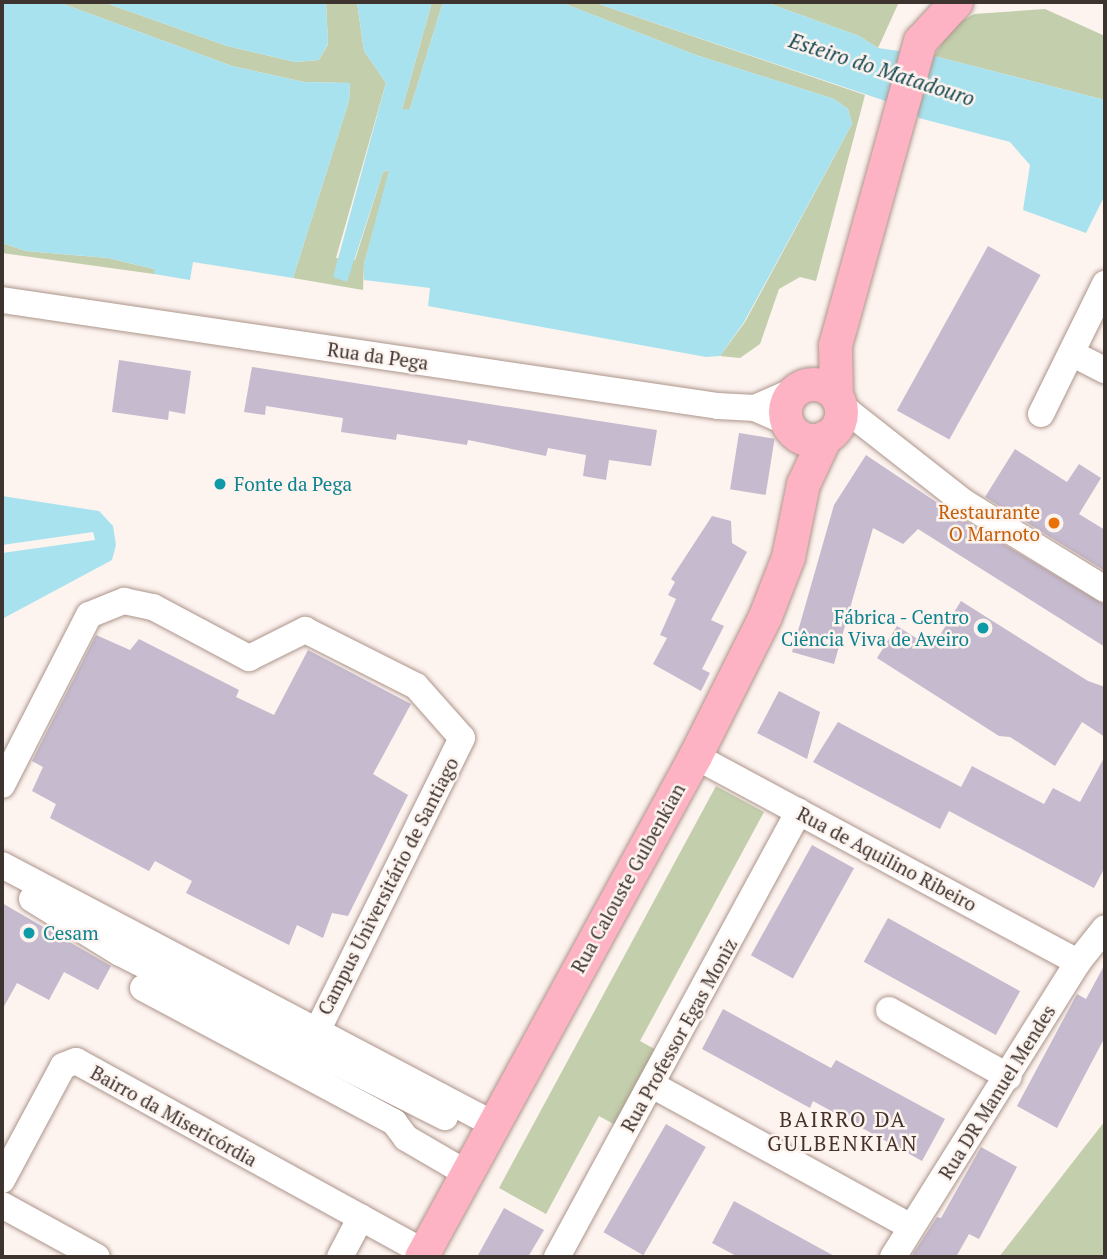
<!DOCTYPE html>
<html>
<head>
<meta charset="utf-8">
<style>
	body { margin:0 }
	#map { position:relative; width:1107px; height:1259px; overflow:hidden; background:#fdf3ef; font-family:"PT Serif",serif }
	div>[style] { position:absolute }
	.green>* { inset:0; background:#c2ceac }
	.water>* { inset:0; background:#a8e2ee }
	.building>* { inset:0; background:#c5bace; transform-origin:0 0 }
	.roads { filter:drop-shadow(0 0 2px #ac958b) drop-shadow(0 0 2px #ac958b) }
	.minor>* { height:26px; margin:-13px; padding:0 13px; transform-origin:13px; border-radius:13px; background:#fff }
	.major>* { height:33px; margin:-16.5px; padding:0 16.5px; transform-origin:16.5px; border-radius:16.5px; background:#fdb3c3 }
	.major>.ring { margin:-16.5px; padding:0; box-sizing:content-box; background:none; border:33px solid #fdb3c3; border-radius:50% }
	.dots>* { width:19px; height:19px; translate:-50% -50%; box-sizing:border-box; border:4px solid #fdf3ef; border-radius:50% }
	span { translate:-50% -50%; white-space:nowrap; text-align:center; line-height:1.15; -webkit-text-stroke:5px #fdf3ef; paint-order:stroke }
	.street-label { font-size:19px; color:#3d342f }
	.culture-label { font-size:19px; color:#0d838f }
	.left { translate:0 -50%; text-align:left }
	.right { translate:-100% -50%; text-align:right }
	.food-label { font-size:19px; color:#c56008 }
	.water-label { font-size:21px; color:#184a53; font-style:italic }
	.neighbourhood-label { font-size:21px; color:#46332a; letter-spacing:2px }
	.frame { position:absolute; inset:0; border:4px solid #3d342f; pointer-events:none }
</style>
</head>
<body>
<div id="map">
	<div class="green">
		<div style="clip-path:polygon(58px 2px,103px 2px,227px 46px,295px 62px,319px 60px,328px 44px,326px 2px,357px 2px,364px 51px,386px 83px,336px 258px,355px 260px,383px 172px,390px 170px,364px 264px,363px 290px,293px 278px,349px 101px,350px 83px,304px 82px,232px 66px)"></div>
		<div style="clip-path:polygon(432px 2px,443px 2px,410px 109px,402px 109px)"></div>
		<div style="clip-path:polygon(560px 2px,593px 2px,865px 95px,816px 281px,800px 277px,779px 289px,760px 344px,740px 358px,720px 356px,745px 322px,852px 124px,848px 109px,834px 99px,696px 55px)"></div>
		<div style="clip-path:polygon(765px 2px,899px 2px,878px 48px,859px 36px)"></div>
		<div style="clip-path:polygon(1045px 9px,1105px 36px,1105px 100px,934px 56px,953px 26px,974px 14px)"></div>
		<div style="clip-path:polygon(2px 243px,26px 251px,108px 258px,154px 269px,154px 274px,2px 253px)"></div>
		<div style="clip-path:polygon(716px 786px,764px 812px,640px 1041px,658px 1051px,617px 1126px,599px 1116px,546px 1214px,499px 1188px)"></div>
		<div style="clip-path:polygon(1105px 1121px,1105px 1257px,999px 1257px,1083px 1149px)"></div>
	</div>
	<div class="water">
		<div style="clip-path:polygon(2px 2px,58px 2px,232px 66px,304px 82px,350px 83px,349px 101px,293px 278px,193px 262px,190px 280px,154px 274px,154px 269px,108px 258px,26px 251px,2px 243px)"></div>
		<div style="clip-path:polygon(103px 2px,326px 2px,328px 43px,319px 60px,295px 62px,227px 46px)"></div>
		<div style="clip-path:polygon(357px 2px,432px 2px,402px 109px,410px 109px,443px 2px,560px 2px,696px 55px,834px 99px,848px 109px,852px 124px,744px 322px,720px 356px,706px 357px,428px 306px,430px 288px,364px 280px,364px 264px,389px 170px,383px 172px,347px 282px,333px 277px,386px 83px,364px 51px)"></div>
		<div style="clip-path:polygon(593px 2px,765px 2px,859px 36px,878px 48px,934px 56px,1105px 100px,1105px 195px,1086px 233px,1023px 210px,1030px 165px,1010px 142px,919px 118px,915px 111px)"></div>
		<div style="clip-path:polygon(2px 496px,99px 511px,113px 526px,116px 545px,112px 560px,2px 619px,2px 553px,95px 540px,93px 532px,2px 545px)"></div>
	</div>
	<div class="building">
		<div style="left:988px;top:246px;width:60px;height:188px;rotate:29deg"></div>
		<div style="clip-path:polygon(119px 360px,191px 371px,185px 414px,169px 411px,168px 420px,112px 412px)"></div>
		<div style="clip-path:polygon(252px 367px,657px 430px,651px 466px,609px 460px,606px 480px,583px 476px,586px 455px,548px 448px,546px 456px,468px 440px,467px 445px,397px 434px,396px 440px,341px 432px,343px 418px,266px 406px,265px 415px,244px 412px)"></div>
		<div style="left:739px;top:433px;width:36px;height:57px;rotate:9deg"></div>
		<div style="clip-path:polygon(1015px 449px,1067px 482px,1079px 464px,1101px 478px,1079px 514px,1105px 530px,1105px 571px,985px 497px)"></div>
		<div style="clip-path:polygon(866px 455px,957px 516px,1105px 605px,1105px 647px,918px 529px,903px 544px,873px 528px,834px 664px,792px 652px,834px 505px)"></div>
		<div style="clip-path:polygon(712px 516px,731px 521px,732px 543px,747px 552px,711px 620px,724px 626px,702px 669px,710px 673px,701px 691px,653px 664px,667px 638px,660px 635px,676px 599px,668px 595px,675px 582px,671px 579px)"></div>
		<div style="clip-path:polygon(961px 601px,1088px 681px,1105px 687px,1105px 737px,1082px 722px,1055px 766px,1010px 737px,999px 736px,877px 658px,897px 626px,932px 648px)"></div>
		<div style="clip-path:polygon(96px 635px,130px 650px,139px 639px,239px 690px,236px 697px,274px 715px,308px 650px,411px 704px,373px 774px,408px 795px,348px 916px,332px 913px,323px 938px,297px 925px,289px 945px,186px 893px,192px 881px,155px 861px,149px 871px,50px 818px,56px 804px,32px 791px,43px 767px,32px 761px)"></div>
		<div style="clip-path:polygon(779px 691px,820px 712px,807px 759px,757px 733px)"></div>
		<div style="clip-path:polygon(838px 722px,961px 787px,972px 766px,1044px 804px,1053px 788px,1080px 802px,1105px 756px,1105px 867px,1094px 888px,949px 811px,940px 829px,813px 762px)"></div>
		<div style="left:812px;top:845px;width:48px;height:126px;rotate:29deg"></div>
		<div style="clip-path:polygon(2px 903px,111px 966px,98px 990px,64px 972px,49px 1000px,17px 983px,2px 1010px)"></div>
		<div style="left:888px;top:918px;width:151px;height:50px;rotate:29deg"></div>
		<div style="clip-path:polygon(1105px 964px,1105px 1037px,1057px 1128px,1017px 1106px,1077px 994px,1086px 999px)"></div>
		<div style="clip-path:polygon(723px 1009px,831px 1068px,836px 1060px,945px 1119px,922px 1161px,813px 1101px,810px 1108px,702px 1049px)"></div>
		<div style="left:666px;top:1124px;width:46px;height:125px;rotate:30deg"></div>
		<div style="clip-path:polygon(981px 1147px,1017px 1167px,979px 1239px,969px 1234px,956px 1257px,911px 1257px,937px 1217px,941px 1218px)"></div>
		<div style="clip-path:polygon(734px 1201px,772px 1222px,836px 1257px,738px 1257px,712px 1243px)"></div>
		<div style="clip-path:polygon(504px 1208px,544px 1230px,528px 1257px,477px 1257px)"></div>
	</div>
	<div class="roads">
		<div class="minor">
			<div style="left:2px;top:300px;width:724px;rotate:8.42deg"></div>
			<div style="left:718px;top:406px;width:37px;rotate:3deg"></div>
			<div style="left:755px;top:408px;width:36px;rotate:24deg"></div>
			<div style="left:1073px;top:354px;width:36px;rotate:27deg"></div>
			<div style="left:840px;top:405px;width:159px;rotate:38.1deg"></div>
			<div style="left:965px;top:503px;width:164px;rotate:31.6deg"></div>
			<div style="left:755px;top:408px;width:43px;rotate:-23.6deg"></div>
			<div style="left:1041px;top:414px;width:145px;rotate:-63.8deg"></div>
			<div style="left:695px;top:756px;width:435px;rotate:28.3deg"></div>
			<div style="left:2px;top:785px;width:191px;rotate:-62.9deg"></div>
			<div style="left:89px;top:615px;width:38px;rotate:-22deg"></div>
			<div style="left:124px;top:601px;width:30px;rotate:12deg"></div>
			<div style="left:153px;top:607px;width:109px;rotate:28deg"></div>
			<div style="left:249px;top:658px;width:63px;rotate:-26.6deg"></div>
			<div style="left:305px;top:630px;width:124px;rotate:26.8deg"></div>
			<div style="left:416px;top:686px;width:69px;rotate:48.5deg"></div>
			<div style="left:462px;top:738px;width:325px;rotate:116.3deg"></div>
			<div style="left:2px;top:865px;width:555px;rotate:27.81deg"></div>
			<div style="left:32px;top:899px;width:103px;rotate:31.5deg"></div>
			<div style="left:120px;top:953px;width:364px;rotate:26.8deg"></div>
			<div style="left:143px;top:988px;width:285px;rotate:28.1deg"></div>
			<div style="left:394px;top:1122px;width:20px;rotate:53deg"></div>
			<div style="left:406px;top:1138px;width:69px;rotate:30.3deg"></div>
			<div style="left:889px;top:1010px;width:137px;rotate:29.2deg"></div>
			<div style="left:652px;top:1085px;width:294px;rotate:28.7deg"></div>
			<div style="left:2px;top:1180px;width:129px;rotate:-61.8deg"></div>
			<div style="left:63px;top:1066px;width:14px;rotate:-21deg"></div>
			<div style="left:76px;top:1061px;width:397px;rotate:28.8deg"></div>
			<div style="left:2px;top:1205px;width:108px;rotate:28.7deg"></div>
			<div style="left:340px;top:1257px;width:45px;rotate:-62.3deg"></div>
			<div style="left:557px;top:1257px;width:507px;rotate:-61.52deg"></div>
			<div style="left:893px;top:1257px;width:348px;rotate:-57.9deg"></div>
			<div style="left:1078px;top:962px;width:43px;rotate:-51.5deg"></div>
		</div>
		<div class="major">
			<div class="ring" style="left:785px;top:384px;width:23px;height:23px"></div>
			<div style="left:836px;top:396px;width:51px;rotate:-91.1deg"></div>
			<div style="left:835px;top:345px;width:316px;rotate:-74.4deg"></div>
			<div style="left:920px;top:41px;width:53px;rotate:-47.3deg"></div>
			<div style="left:421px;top:1257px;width:571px;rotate:-61.33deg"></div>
			<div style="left:695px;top:756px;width:157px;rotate:-63.4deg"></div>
			<div style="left:765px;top:616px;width:63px;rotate:-68.7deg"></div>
			<div style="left:788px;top:557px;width:75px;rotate:-78.4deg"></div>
			<div style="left:803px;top:484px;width:52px;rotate:-64.9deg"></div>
		</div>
	</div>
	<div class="dots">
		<div style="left:220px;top:484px;background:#0f9aa8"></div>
		<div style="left:1054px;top:523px;background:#e8710a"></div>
		<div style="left:983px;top:628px;background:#0f9aa8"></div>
		<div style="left:29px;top:933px;background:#0f9aa8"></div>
	</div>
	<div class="street-label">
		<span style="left:378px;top:356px;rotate:8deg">Rua da Pega</span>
		<span style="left:887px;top:859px;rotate:28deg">Rua de Aquilino Ribeiro</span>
		<span style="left:628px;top:878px;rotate:-61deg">Rua Calouste Gulbenkian</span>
		<span style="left:388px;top:886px;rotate:-63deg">Campus Universitário de Santiago</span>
		<span style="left:679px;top:1035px;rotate:-61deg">Rua Professor Egas Moniz</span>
		<span style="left:997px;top:1092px;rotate:-58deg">Rua DR Manuel Mendes</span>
		<span style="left:174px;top:1116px;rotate:29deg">Bairro da Misericórdia</span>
	</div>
	<div class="culture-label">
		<span class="left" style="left:234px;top:484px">Fonte da Pega</span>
		<span class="right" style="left:969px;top:628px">Fábrica - Centro<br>Ciência Viva de Aveiro</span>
		<span class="left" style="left:43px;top:933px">Cesam</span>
	</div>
	<div class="food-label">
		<span class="right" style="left:1040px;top:523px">Restaurante<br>O Marnoto</span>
	</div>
	<div class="water-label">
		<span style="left:882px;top:69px;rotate:18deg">Esteiro do Matadouro</span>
	</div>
	<div class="neighbourhood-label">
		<span style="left:843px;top:1131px">BAIRRO DA<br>GULBENKIAN</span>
	</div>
	<div class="frame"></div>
</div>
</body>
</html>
